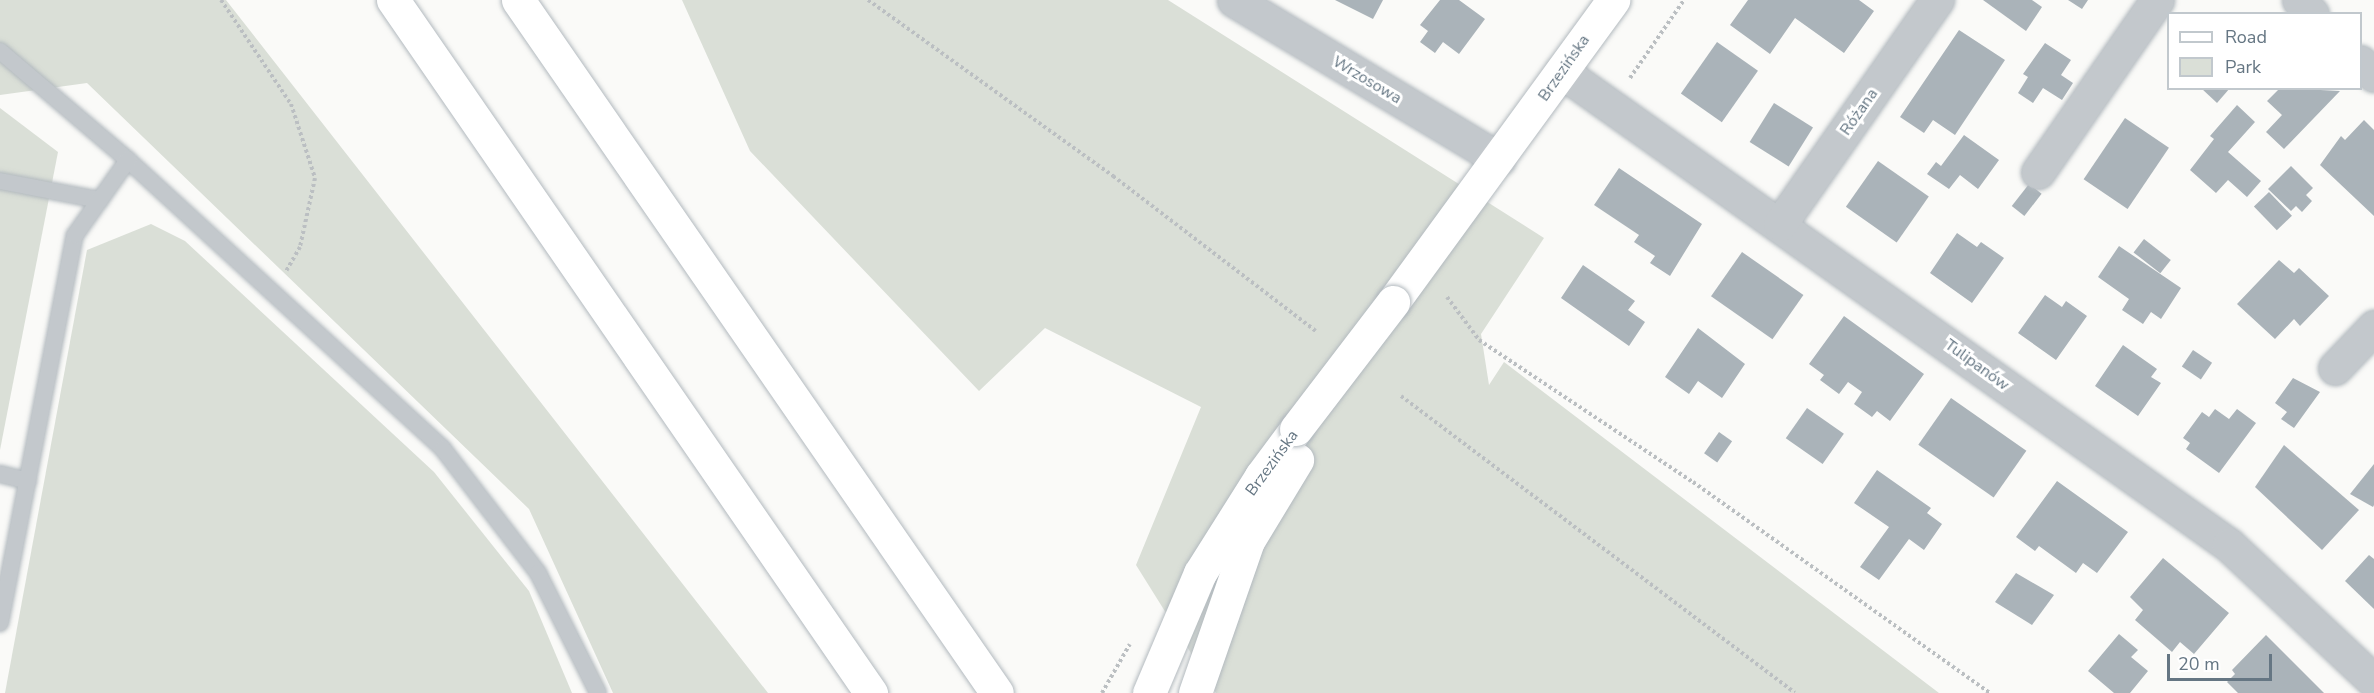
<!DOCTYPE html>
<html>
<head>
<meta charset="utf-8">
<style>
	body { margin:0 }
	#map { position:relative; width:2374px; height:693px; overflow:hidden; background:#fafaf8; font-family:"Nunito Sans",sans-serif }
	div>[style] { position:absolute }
	.green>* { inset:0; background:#dadfd7 }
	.building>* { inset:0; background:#aab3b9; transform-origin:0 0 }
	.path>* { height:4px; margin-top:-2px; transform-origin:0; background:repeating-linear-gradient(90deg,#bbbfc2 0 3px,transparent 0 6px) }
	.roads { filter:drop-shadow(0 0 2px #b3babf) drop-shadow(0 0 2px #b3babf) }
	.lane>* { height:16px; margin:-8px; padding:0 8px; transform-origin:8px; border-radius:8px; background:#c3c8cc }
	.street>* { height:33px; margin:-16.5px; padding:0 16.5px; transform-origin:16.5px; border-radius:16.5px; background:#c3c8cc }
	.secondary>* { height:33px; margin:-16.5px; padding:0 16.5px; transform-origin:16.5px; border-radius:16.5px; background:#fff }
	.highway>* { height:33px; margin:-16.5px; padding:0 16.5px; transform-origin:16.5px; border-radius:16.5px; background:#fff }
	.bridges { filter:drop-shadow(0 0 2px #b3babf) drop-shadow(0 0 2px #b3babf) }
	.secondary-bridge>* { height:33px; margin:-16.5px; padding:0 16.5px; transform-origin:16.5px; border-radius:16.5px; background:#fff }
	span { translate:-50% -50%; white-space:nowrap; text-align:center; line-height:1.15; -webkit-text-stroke:6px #fff; paint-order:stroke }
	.street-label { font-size:16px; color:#657683 }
	.legend { position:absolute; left:2167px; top:12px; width:195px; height:78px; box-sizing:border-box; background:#fff; border:2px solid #c1c8cd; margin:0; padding:8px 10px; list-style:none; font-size:18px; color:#657683 }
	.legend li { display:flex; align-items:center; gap:12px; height:30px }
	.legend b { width:30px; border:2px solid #c1c8cd }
	.scale { position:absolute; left:2167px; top:654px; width:105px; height:27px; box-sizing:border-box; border:3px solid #657683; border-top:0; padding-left:8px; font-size:18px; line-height:21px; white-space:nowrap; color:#657683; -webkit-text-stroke:4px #fff; paint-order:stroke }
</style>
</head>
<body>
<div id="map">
	<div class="green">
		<div style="clip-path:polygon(0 0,226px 0,768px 693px,613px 693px,529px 509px,87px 83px,0 95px)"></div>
		<div style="clip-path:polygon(682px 0,1168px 0,1544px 238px,1481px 334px,1489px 385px,1504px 362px,1939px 693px,1216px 693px,1136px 565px,1201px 407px,1045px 328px,979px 391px,750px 151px)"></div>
		<div style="clip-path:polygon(0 108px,58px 152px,0 450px)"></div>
		<div style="clip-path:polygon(151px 224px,185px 241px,434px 472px,529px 591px,572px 693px,5px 693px,87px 250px)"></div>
	</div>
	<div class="building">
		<div style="clip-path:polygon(1335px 0,1383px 0,1373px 19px)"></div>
		<div style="clip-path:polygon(1440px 0,1459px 0,1485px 19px,1459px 54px,1443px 42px,1435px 53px,1420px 42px,1428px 31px,1420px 25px)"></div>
		<div style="clip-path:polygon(1748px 0,1859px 0,1874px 11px,1844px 53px,1795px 18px,1770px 54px,1730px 25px)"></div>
		<div style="clip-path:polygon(1983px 0,2032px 0,2042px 7px,2026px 31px)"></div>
		<div style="clip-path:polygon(2068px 0,2088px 0,2082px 9px)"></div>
		<div style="clip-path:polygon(1959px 30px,2005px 60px,1955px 135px,1933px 120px,1924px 133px,1900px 117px)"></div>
		<div style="left:1717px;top:42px;width:50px;height:63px;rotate:35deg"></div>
		<div style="clip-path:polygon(2045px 43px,2071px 60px,2061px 75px,2073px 83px,2062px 100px,2043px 88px,2033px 103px,2018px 93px,2028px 77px,2023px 74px)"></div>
		<div style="clip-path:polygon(2201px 88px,2230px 88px,2217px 103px)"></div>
		<div style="clip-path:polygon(2280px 88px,2340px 91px,2284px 149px,2266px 132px,2282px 115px,2267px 101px)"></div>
		<div style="left:1774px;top:103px;width:46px;height:46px;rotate:32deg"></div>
		<div style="clip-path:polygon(2237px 105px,2255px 122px,2228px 152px,2261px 181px,2247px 197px,2228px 180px,2216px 193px,2190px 170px,2214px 139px,2210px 136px)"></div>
		<div style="left:2125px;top:118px;width:53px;height:74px;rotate:34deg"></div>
		<div style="clip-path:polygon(2364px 120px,2374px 130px,2374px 216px,2320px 165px,2341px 136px,2345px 140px)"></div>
		<div style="clip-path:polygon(1964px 135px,1999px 160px,1978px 189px,1960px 175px,1949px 189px,1927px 174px,1936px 162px,1941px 166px)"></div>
		<div style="left:1878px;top:161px;width:62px;height:56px;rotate:35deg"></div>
		<div style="clip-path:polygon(2291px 166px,2313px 188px,2306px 195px,2312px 201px,2302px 212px,2296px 206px,2291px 211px,2268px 189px)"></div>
		<div style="clip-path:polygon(1619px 168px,1702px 224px,1670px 276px,1650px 263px,1655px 256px,1634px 242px,1639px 235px,1594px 205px)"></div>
		<div style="left:2029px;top:184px;width:16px;height:28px;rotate:38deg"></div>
		<div style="left:2269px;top:192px;width:33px;height:21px;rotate:46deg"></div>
		<div style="clip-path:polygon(1957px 233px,1977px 247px,1981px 242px,2004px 258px,1972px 303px,1930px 273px)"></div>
		<div style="left:2144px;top:239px;width:34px;height:17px;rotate:38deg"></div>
		<div style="clip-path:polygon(2119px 246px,2181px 288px,2161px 319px,2151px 312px,2143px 324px,2122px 310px,2129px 299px,2098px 277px)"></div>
		<div style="left:1742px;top:252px;width:75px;height:54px;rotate:35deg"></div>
		<div style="clip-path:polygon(2279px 260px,2294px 273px,2299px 268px,2329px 296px,2300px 326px,2294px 319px,2275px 339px,2237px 304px)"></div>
		<div style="clip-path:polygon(1583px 265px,1635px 301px,1628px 310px,1645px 322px,1629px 346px,1561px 298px)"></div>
		<div style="clip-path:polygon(2045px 295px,2062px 307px,2066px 301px,2087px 316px,2056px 360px,2018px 333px)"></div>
		<div style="clip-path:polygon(1844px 316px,1924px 374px,1890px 421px,1877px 411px,1872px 417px,1854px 404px,1862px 392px,1848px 382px,1839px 394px,1820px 380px,1824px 375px,1809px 364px)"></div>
		<div style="clip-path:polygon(1698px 328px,1745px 364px,1722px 398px,1698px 381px,1689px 394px,1665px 377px)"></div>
		<div style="clip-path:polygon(2123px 345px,2157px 369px,2151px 377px,2161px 383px,2138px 416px,2095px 386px)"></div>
		<div style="left:2193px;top:350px;width:23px;height:20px;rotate:34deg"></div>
		<div style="clip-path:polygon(2293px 378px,2320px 392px,2294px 428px,2281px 419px,2287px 412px,2275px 403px)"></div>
		<div style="left:1951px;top:398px;width:92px;height:57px;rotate:35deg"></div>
		<div style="left:1807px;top:408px;width:45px;height:37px;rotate:35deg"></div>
		<div style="clip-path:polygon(2215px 409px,2229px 419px,2237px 409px,2256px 423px,2219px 473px,2186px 449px,2190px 443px,2183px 438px,2202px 412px,2209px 417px)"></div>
		<div style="left:1719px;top:432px;width:16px;height:26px;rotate:35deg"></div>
		<div style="clip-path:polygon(2284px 445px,2359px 510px,2322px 550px,2255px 487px)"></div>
		<div style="clip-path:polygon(2374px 464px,2374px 505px,2373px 507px,2350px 494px)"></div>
		<div style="clip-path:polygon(1877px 470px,1931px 508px,1927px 513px,1942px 524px,1924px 550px,1909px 539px,1879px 580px,1860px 567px,1889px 527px,1854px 503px)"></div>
		<div style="clip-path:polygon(2057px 481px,2128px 532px,2097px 573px,2083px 563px,2076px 573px,2039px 546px,2035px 551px,2016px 537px)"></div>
		<div style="clip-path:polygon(2369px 555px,2374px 559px,2374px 609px,2345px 581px)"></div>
		<div style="clip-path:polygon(2163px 558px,2229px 613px,2194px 654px,2180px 642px,2172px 652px,2135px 620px,2143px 610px,2130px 597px)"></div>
		<div style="clip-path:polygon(2016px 573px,2054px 595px,2032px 625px,1995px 602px)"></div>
		<div style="clip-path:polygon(2119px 634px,2138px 650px,2131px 657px,2148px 671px,2130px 693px,2114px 693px,2088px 671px)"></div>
		<div style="clip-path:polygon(2266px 635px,2324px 693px,2238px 693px,2227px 682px,2235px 674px,2232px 670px)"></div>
	</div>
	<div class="path">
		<div style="left:221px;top:0;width:125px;rotate:56.1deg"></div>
		<div style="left:291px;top:104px;width:78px;rotate:72deg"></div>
		<div style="left:315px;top:178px;width:71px;rotate:102.3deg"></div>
		<div style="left:300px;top:247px;width:28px;rotate:120deg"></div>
		<div style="left:868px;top:0;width:302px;rotate:35.7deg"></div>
		<div style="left:1113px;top:176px;width:255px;rotate:37.4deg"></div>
		<div style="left:1630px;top:78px;width:95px;rotate:-55.3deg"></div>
		<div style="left:1447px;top:297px;width:54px;rotate:53.3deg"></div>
		<div style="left:1479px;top:340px;width:257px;rotate:33.6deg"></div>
		<div style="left:1693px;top:482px;width:364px;rotate:35.4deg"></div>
		<div style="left:1401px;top:396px;width:493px;rotate:37deg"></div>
		<div style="left:1102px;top:693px;width:56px;rotate:-60.3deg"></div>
	</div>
	<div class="roads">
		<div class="lane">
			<div style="left:0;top:51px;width:168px;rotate:40.4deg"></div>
			<div style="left:128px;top:160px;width:427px;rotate:42.5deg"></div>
			<div style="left:443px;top:449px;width:156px;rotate:52.5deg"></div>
			<div style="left:538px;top:573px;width:134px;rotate:63.4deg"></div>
			<div style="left:0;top:181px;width:102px;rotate:10.8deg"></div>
			<div style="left:0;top:474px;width:29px;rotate:14deg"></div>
			<div style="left:0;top:623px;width:395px;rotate:-79.1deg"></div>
			<div style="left:75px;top:235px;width:92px;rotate:-54.8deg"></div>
		</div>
		<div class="street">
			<div style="left:1234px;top:0;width:309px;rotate:31deg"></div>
			<div style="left:2299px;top:0;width:19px;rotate:47deg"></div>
			<div style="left:2360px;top:62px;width:19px;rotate:43deg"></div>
			<div style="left:1561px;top:71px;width:819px;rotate:35.36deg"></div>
			<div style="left:2229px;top:545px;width:199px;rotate:43.2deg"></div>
			<div style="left:2038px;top:172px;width:209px;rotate:-55.3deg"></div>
			<div style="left:1780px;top:224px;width:274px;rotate:-55deg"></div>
			<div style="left:2335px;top:368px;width:57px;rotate:-46.4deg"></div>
		</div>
		<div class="secondary">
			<div style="left:1393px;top:302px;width:374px;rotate:-53.9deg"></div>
			<div style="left:1149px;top:693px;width:130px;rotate:-67deg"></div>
			<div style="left:1200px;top:573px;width:115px;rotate:-57.8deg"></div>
			<div style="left:1261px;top:476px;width:59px;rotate:-53.3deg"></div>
			<div style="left:1195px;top:693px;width:161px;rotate:-70.8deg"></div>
			<div style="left:1248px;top:541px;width:95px;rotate:-58.8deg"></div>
		</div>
		<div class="highway">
			<div style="left:393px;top:0;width:842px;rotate:55.4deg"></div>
			<div style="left:518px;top:0;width:842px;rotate:55.35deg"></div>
		</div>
	</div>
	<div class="bridges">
		<div class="secondary-bridge">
			<div style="left:1296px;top:429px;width:160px;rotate:-52.6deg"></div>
		</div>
	</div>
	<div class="street-label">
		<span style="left:1564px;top:68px;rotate:-55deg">Brzezińska</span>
		<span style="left:1367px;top:80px;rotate:31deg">Wrzosowa</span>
		<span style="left:1859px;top:112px;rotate:-55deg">Różana</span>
		<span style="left:1977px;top:365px;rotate:36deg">Tulipanów</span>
		<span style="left:1272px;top:463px;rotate:-54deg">Brzezińska</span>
	</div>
	<ul class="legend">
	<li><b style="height:8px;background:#fff"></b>Road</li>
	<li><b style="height:16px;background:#dadfd7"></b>Park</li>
	</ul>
	<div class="scale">20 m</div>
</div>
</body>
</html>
